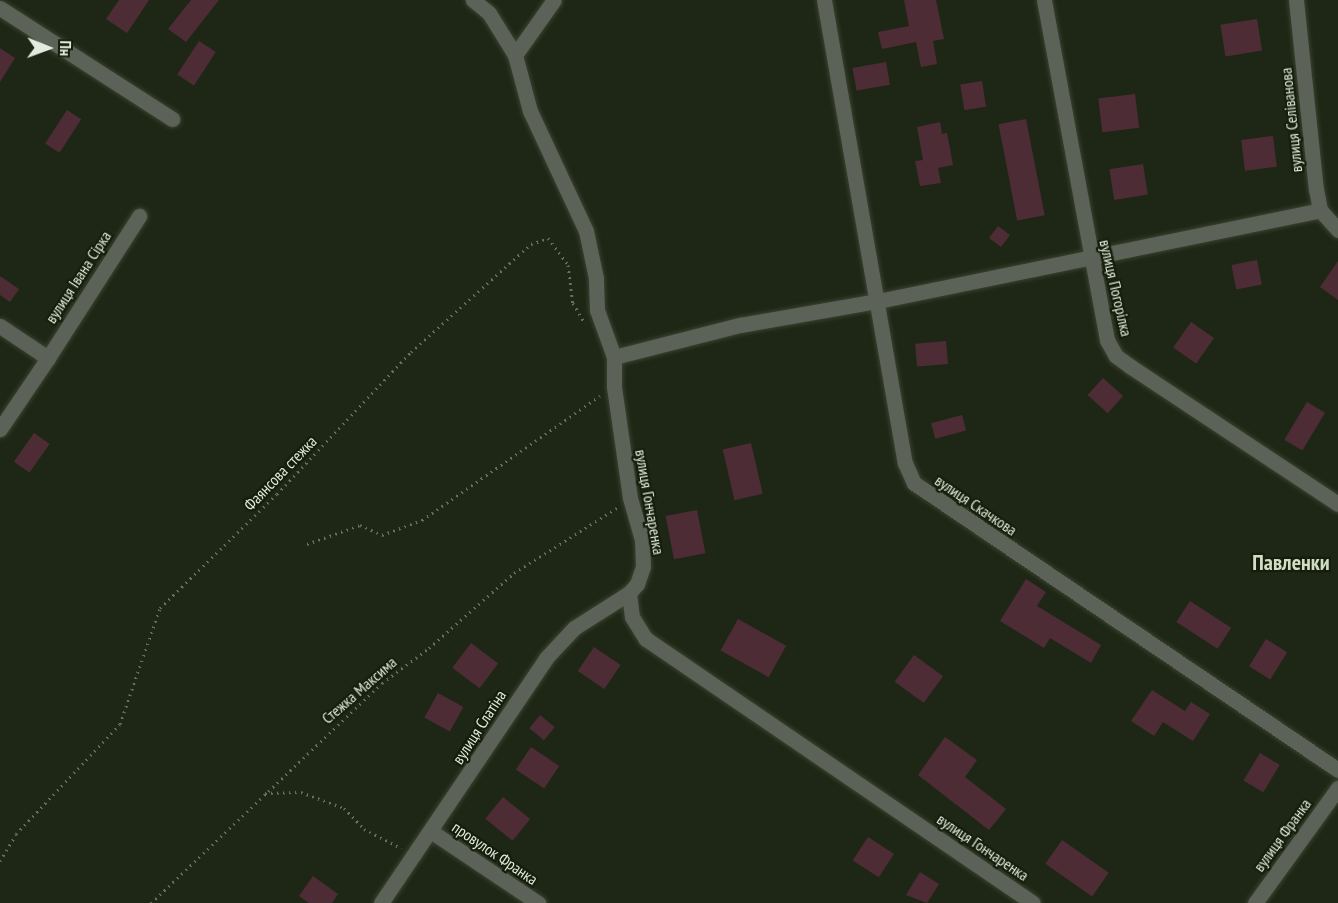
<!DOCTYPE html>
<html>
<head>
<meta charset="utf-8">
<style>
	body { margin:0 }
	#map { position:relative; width:1338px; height:903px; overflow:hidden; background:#1e2715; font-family:"PT Sans Narrow",sans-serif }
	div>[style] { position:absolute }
	.building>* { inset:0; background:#4e2c36; transform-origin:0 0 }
	.path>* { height:3px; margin-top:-1.5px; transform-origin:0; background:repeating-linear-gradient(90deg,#666e5e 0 1.5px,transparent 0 6px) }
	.roads { filter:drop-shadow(0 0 2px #3a4231) drop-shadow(0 0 2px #3a4231) }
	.street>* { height:15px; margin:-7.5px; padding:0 7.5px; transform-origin:7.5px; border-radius:7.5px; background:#5d6258 }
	span { translate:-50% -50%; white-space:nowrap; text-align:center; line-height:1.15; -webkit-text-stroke:4.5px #151e0b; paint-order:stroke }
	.street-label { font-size:16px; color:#e3eade }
	.district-label { font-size:22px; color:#d1dec6; font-weight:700 }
	.north { position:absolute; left:18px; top:18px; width:60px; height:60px; -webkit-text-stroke:4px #151e0b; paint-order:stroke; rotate:91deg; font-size:16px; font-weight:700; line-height:24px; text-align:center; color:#e3eade }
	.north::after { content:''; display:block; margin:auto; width:21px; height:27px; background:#e3eade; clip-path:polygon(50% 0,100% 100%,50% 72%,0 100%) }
</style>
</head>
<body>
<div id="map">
	<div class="building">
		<div style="clip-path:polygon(119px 0,149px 0,127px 33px,106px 19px)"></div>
		<div style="clip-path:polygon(191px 0,219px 0,186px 42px,168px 29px)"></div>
		<div style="clip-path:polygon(904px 0,936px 0,944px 39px,933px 41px,937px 64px,921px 67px,916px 42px,882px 49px,878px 32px,909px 26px)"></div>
		<div style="left:1257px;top:19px;width:32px;height:37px;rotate:81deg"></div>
		<div style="left:199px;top:41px;width:20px;height:40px;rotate:33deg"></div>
		<div style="clip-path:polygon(0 48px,15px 58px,0 82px)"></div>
		<div style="left:886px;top:62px;width:23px;height:34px;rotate:80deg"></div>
		<div style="left:982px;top:81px;width:26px;height:22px;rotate:81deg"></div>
		<div style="left:1135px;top:94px;width:34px;height:37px;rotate:83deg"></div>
		<div style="left:67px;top:110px;width:17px;height:40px;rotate:33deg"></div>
		<div style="left:1026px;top:119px;width:98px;height:28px;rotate:79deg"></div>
		<div style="clip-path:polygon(940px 122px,942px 134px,947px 133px,953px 165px,938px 168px,941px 183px,920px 186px,915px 161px,923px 160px,917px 127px)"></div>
		<div style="left:1273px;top:136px;width:31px;height:32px;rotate:83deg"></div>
		<div style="left:1143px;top:164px;width:31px;height:34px;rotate:81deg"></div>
		<div style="left:998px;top:226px;width:15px;height:15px;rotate:37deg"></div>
		<div style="left:1257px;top:260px;width:25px;height:26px;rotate:79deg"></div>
		<div style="clip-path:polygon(1338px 261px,1338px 300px,1320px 287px)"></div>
		<div style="clip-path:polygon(0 276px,19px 289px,10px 302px,0 295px)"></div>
		<div style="left:1191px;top:322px;width:28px;height:31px;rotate:35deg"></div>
		<div style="left:946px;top:341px;width:23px;height:31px;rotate:85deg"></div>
		<div style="left:1103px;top:378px;width:27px;height:23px;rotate:42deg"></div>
		<div style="left:1307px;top:402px;width:21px;height:44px;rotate:31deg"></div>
		<div style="left:962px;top:415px;width:16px;height:32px;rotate:75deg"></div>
		<div style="left:34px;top:433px;width:19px;height:35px;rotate:35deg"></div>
		<div style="left:751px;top:443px;width:52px;height:29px;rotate:77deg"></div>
		<div style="left:697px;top:510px;width:44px;height:32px;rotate:79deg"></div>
		<div style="clip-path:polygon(1026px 579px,1046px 592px,1037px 606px,1101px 645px,1091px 663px,1050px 638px,1044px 648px,1000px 621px)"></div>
		<div style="left:1190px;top:601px;width:49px;height:25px;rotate:33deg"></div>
		<div style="left:738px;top:619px;width:55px;height:36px;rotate:29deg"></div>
		<div style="left:1266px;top:639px;width:25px;height:32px;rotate:32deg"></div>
		<div style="left:471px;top:643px;width:34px;height:31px;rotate:37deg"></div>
		<div style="left:594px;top:647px;width:32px;height:29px;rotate:34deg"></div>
		<div style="left:914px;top:655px;width:36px;height:33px;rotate:36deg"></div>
		<div style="clip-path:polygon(1152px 690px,1185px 711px,1191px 702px,1210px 714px,1193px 741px,1163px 722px,1154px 736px,1131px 721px)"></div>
		<div style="left:438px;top:693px;width:29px;height:28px;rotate:29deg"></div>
		<div style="left:540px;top:715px;width:19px;height:17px;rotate:39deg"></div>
		<div style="clip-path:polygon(945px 737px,977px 760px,965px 777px,1006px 809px,989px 830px,918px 775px)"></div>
		<div style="left:531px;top:747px;width:34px;height:27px;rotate:34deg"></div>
		<div style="left:1260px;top:753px;width:23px;height:32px;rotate:31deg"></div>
		<div style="left:503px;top:797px;width:35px;height:28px;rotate:39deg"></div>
		<div style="left:868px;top:837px;width:31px;height:28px;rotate:33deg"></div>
		<div style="left:1062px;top:840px;width:57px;height:29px;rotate:35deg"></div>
		<div style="clip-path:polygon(920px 872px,939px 884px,927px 903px,906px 895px)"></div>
		<div style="clip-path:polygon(313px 876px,338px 894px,332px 903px,309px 903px,299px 896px)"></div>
	</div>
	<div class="path">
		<div style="left:307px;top:544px;width:56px;rotate:-19.7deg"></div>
		<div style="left:360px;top:525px;width:24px;rotate:24deg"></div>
		<div style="left:382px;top:535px;width:43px;rotate:-20.6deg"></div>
		<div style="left:422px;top:520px;width:217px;rotate:-34.9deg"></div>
		<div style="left:265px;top:793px;width:36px;rotate:-2deg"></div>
		<div style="left:301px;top:792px;width:46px;rotate:20.4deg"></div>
		<div style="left:344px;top:808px;width:29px;rotate:46deg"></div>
		<div style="left:364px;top:829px;width:42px;rotate:27.2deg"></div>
		<div style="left:0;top:861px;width:31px;rotate:-59deg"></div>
		<div style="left:16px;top:834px;width:151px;rotate:-46.6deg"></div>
		<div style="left:120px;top:724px;width:123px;rotate:-71deg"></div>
		<div style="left:160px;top:608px;width:163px;rotate:-44.3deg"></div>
		<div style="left:277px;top:494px;width:195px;rotate:-46.7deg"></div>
		<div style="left:411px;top:352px;width:161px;rotate:-42deg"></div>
		<div style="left:531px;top:244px;width:18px;rotate:-19deg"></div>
		<div style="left:548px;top:238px;width:34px;rotate:53deg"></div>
		<div style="left:568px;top:265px;width:38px;rotate:83deg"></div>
		<div style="left:573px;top:303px;width:24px;rotate:60deg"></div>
		<div style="left:151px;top:903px;width:319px;rotate:-43.6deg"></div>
		<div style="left:382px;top:683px;width:59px;rotate:-36.7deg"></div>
		<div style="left:429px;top:648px;width:113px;rotate:-41.4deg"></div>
		<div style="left:514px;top:573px;width:122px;rotate:-32.3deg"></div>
	</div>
	<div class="roads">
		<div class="street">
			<div style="left:824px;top:0;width:470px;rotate:80.1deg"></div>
			<div style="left:905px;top:463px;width:22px;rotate:66deg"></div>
			<div style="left:914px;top:483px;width:512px;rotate:34.09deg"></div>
			<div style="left:1044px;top:0;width:346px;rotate:79.5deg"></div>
			<div style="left:1107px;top:340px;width:18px;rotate:61deg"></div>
			<div style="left:1116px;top:356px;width:19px;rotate:36deg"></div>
			<div style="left:1131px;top:367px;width:248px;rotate:33.5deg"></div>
			<div style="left:1296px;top:0;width:190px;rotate:84deg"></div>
			<div style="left:1316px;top:189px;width:21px;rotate:79deg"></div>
			<div style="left:1320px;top:210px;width:27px;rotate:48deg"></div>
			<div style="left:0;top:8px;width:205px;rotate:32.8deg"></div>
			<div style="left:515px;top:55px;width:67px;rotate:-54.7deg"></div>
			<div style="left:0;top:326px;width:58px;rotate:33.7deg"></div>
			<div style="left:48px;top:358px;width:86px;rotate:124.1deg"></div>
			<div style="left:614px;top:357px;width:130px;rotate:-14.3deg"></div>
			<div style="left:740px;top:325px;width:140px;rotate:-9.9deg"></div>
			<div style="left:878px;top:301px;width:451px;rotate:-11.6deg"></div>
			<div style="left:48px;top:358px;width:169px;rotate:-57.3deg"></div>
			<div style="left:629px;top:593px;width:24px;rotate:83deg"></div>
			<div style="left:632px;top:617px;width:26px;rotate:58deg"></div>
			<div style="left:646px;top:639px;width:468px;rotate:34.3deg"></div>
			<div style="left:432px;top:832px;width:128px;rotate:33.8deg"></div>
			<div style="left:381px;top:903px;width:295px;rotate:-56deg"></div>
			<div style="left:546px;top:658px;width:41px;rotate:-47deg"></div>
			<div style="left:574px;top:628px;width:65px;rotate:-32.5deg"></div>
			<div style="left:629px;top:593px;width:12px;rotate:-48deg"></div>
			<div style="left:637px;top:584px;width:18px;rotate:-71deg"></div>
			<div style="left:643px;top:567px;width:27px;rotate:-92deg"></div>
			<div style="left:642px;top:540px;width:44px;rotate:-105.9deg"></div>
			<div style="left:630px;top:498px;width:112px;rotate:-98.2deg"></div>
			<div style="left:614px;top:387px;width:30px;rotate:-90deg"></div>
			<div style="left:614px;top:357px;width:50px;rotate:-109.9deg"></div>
			<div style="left:597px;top:310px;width:32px;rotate:-92deg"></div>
			<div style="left:596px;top:278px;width:48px;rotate:-102deg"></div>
			<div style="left:586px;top:231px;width:132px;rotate:-115deg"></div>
			<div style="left:530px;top:111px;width:58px;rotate:-105deg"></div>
			<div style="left:515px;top:55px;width:49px;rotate:-121.8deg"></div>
			<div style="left:489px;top:13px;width:21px;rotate:-141deg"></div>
			<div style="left:1255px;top:903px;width:142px;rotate:-54.2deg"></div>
		</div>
	</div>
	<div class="street-label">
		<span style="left:1291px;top:120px;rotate:-96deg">вулиця Селіванова</span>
		<span style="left:78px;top:277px;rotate:-57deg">вулиця Івана Сірка</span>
		<span style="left:1116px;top:288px;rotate:77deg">вулиця Погорілка</span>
		<span style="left:280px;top:473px;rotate:-46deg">Фаянсова стежка</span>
		<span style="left:650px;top:502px;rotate:80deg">вулиця Гончаренка</span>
		<span style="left:976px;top:505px;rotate:34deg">вулиця Скачкова</span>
		<span style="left:359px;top:690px;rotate:-41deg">Стежка Максима</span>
		<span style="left:479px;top:727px;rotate:-57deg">вулиця Слатіна</span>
		<span style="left:1282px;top:835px;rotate:-54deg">вулиця Франка</span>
		<span style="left:983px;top:847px;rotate:34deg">вулиця Гончаренка</span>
		<span style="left:495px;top:853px;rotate:34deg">провулок Франка</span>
	</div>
	<div class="district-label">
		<span style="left:1291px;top:563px">Павленки</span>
	</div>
	<div class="north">Пн</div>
</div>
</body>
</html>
